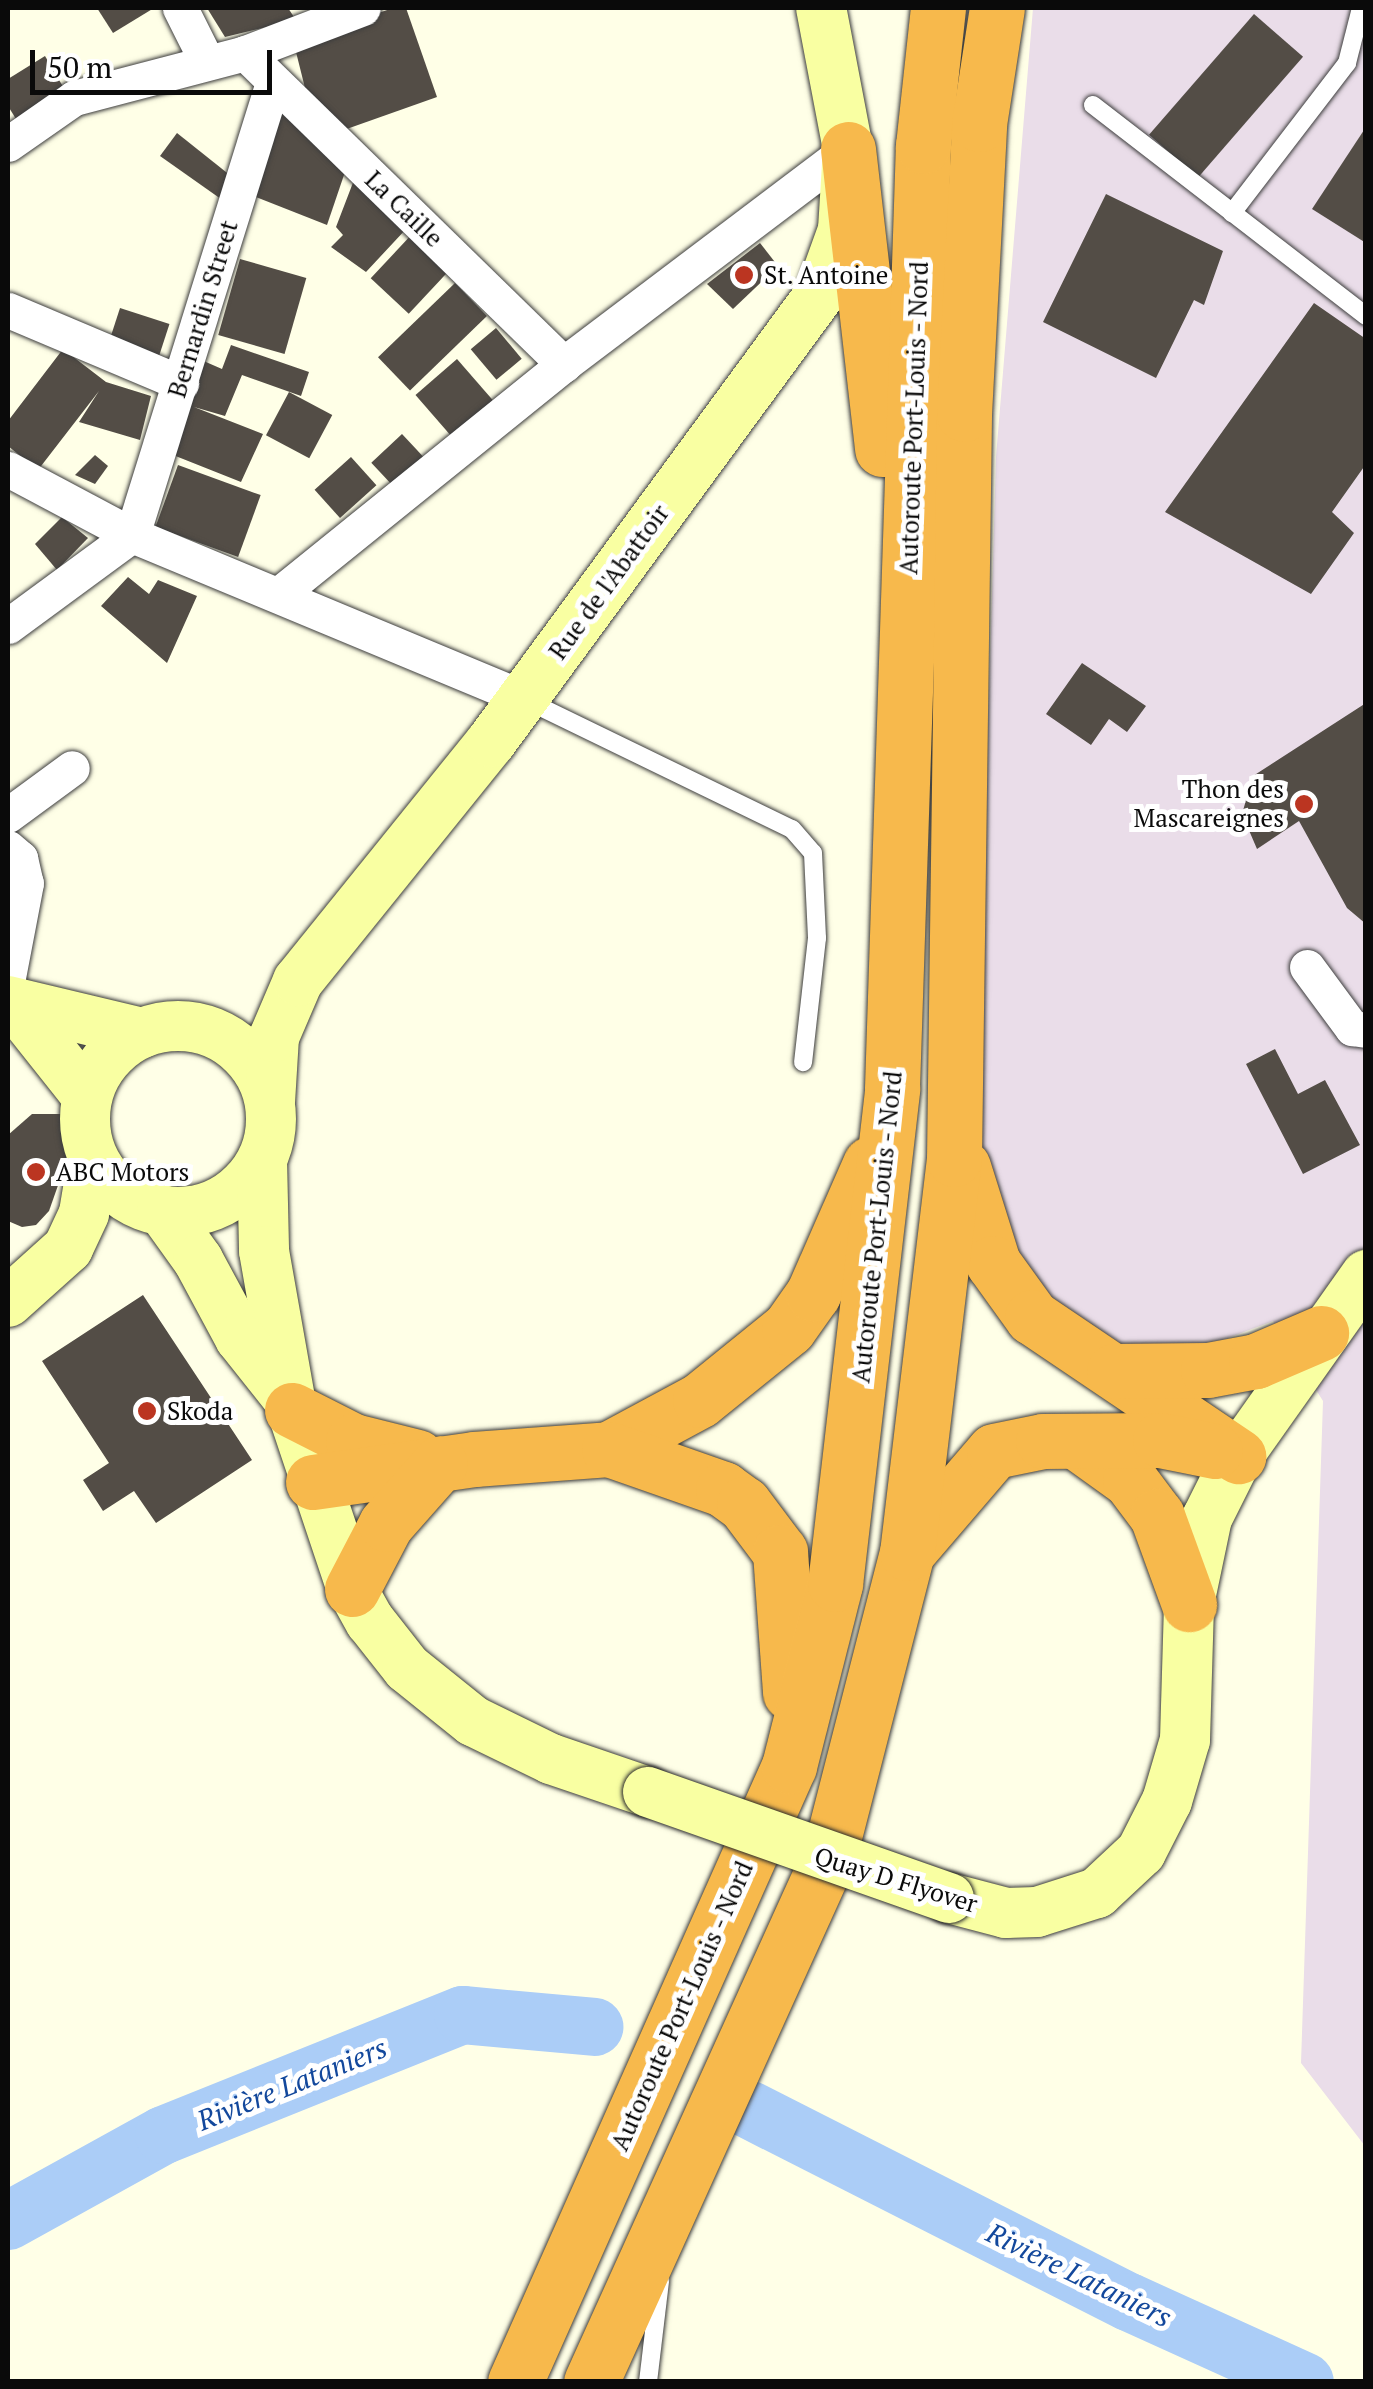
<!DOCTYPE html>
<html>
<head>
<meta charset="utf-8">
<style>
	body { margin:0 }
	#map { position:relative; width:1373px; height:2389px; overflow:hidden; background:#ffffe7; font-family:"PT Serif",serif }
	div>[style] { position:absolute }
	.industrial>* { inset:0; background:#eadde9 }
	.river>* { height:58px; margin:-29px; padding:0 29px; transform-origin:29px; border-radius:29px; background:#abcdf7 }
	.building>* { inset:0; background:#534d46; transform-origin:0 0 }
	.roads { filter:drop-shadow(0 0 2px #3d3d3d) drop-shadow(0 0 2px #3d3d3d) }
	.lane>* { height:18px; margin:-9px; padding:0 9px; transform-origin:9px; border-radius:9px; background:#fff }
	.street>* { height:35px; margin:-17.5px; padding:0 17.5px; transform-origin:17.5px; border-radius:17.5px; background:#fff }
	.secondary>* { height:50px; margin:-25px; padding:0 25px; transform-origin:25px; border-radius:25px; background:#f9ffa2 }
	.secondary>.ring { margin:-25px; padding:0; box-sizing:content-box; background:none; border:50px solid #f9ffa2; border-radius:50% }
	.highway>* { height:55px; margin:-27.5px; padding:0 27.5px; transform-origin:27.5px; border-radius:27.5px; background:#f7b94c }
	.bridges { filter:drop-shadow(0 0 2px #2c2c2c) drop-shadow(0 0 2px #2c2c2c) }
	.secondary-bridge>* { height:50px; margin:-25px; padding:0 25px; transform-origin:25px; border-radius:25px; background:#f9ffa2 }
	.dots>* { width:28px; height:28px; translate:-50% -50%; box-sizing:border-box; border:5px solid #fff; border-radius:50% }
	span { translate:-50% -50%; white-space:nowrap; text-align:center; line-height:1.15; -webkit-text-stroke:10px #fff; paint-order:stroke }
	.street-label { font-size:25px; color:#0a0a0a }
	.poi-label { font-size:25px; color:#0a0a0a }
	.left { translate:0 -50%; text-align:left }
	.right { translate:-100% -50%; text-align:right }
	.water-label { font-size:28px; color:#13489c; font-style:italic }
	.frame { position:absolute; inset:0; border:10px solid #0a0a0a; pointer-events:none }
	.scale { position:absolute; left:30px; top:50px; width:242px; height:45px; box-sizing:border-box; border:5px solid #0a0a0a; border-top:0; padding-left:12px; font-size:30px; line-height:35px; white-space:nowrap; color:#0a0a0a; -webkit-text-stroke:8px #fff; paint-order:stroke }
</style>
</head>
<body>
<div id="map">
	<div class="industrial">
		<div style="clip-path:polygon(1033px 8px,1365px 8px,1365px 2146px,1301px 2063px,1323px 1401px,1273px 1321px,1217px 1342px,1110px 1348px,1016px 1282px,975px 1178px,996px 457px)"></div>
	</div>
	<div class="river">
		<div style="left:748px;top:2109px;width:427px;rotate:26.9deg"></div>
		<div style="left:1129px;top:2302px;width:193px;rotate:24.4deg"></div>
		<div style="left:8px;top:2221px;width:178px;rotate:-28.9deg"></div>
		<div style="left:164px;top:2135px;width:322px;rotate:-21.9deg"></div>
		<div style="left:463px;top:2015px;width:132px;rotate:5.2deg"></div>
	</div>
	<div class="building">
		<div style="clip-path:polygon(97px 8px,154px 8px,113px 33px)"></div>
		<div style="clip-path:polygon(207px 8px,288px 8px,296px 20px,225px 37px)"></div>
		<div style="clip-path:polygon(393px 8px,406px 8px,437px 97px,341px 131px,305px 88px,296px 52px,328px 30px)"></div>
		<div style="left:1254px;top:14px;width:65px;height:160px;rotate:41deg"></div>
		<div style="clip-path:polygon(45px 56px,65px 90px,16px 119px,8px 106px,8px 79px)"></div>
		<div style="clip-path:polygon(282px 113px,345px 172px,327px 225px,246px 193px,269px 116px)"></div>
		<div style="clip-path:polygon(1366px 127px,1366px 243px,1312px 209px)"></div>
		<div style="clip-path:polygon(177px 133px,236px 180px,228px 204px,160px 156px)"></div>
		<div style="clip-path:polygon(354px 180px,407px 228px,366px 272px,331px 247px,343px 235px,336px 227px)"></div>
		<div style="clip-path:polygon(1106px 194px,1223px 251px,1204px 305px,1194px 300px,1156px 378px,1043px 322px)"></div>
		<div style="left:413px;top:233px;width:52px;height:62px;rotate:43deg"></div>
		<div style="clip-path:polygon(760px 243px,778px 266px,733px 309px,707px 284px)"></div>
		<div style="left:240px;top:259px;width:69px;height:79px;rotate:16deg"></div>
		<div style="left:455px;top:283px;width:46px;height:107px;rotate:46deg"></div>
		<div style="clip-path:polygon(1314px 303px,1366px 339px,1366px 464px,1332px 512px,1354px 533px,1311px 594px,1165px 512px)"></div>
		<div style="left:120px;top:308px;width:52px;height:46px;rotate:18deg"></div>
		<div style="left:496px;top:328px;width:40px;height:33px;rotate:50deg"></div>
		<div style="clip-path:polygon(231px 345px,309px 372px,301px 396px,242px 375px,225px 416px,194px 407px,263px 434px,241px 482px,168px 453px,199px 359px,222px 369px)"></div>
		<div style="clip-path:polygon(63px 349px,106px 382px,151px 396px,140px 440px,79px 422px,99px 391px,38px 470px,8px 446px,8px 421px)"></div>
		<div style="left:457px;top:359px;width:55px;height:55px;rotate:49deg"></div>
		<div style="left:289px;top:392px;width:49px;height:49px;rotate:28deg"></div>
		<div style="left:402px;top:434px;width:35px;height:42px;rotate:47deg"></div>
		<div style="clip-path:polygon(95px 455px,108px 466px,95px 484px,75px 475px)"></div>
		<div style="left:351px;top:457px;width:38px;height:49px;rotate:48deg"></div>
		<div style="left:178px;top:465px;width:88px;height:66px;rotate:20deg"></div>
		<div style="clip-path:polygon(62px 517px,88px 538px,57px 570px,35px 544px)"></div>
		<div style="clip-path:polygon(128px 577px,149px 594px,158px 580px,197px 596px,167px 663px,101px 606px)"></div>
		<div style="clip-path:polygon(1082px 663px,1146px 706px,1127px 732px,1109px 719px,1091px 745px,1046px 714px)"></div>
		<div style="clip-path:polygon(1366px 703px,1366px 924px,1347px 908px,1299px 821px,1257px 849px,1242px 814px,1253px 776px)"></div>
		<div style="clip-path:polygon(1275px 1049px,1298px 1094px,1325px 1080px,1360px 1145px,1303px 1174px,1246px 1064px)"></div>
		<div style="clip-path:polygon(32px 1114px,66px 1114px,68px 1157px,49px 1211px,36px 1225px,22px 1227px,8px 1221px,8px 1135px)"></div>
		<div style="clip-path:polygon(143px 1295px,252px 1460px,156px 1523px,134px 1491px,103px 1511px,83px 1480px,109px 1463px,42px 1361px)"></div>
	</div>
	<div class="roads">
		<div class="lane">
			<div style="left:1093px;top:105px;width:345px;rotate:37.7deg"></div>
			<div style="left:1232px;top:213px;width:189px;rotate:-52.5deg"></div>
			<div style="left:1347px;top:63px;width:57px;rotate:-75.7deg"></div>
			<div style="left:528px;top:701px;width:293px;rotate:25.9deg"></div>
			<div style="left:792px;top:829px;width:32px;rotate:49deg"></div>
			<div style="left:813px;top:853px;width:85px;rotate:87.3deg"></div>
			<div style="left:817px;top:938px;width:125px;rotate:96.4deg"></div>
			<div style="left:648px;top:2382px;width:102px;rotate:-83.2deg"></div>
		</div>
		<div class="street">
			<div style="left:180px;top:8px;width:58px;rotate:63.4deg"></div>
			<div style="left:245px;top:53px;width:446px;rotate:44.3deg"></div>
			<div style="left:8px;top:144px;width:80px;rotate:-34.9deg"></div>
			<div style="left:74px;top:98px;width:177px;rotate:-14.7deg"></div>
			<div style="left:245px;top:53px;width:126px;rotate:-20.9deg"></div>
			<div style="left:8px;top:310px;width:188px;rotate:22.9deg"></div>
			<div style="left:8px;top:469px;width:140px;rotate:28deg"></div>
			<div style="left:132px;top:535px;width:424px;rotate:22.6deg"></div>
			<div style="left:278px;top:595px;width:368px;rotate:-38.9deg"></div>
			<div style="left:564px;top:364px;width:356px;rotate:-37.1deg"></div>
			<div style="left:8px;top:626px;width:154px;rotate:-36.3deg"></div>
			<div style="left:132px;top:535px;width:474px;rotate:-72.7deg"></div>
			<div style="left:8px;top:815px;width:79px;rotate:-36.3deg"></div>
			<div style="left:8px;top:848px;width:16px;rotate:40deg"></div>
			<div style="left:20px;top:858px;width:26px;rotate:77deg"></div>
			<div style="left:26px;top:883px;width:96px;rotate:100.8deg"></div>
			<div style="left:1307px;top:967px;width:76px;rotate:53.6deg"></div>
			<div style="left:1352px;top:1028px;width:14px;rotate:8deg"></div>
		</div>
		<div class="secondary">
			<div style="left:8px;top:1001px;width:138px;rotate:13.4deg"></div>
			<div style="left:13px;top:1003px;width:119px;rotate:51.5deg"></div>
			<div class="ring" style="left:85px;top:1026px;width:136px;height:136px"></div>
			<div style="left:270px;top:1102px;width:65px;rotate:-86.5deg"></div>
			<div style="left:274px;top:1037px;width:61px;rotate:-66.8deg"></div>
			<div style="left:298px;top:981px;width:307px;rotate:-51.1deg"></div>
			<div style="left:491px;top:742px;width:556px;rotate:-53.71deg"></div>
			<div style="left:820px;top:294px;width:68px;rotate:-70.2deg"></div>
			<div style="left:843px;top:230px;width:81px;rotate:-86.5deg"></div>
			<div style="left:848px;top:149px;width:144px;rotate:-100.8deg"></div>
			<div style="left:262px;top:1160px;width:91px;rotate:88.7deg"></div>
			<div style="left:264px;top:1251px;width:161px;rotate:80deg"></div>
			<div style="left:292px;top:1410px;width:189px;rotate:71.5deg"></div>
			<div style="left:352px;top:1589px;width:37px;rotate:61deg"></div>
			<div style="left:370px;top:1621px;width:60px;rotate:51.8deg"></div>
			<div style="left:407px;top:1668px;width:85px;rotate:38.8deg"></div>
			<div style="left:473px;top:1721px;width:87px;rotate:26deg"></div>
			<div style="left:551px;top:1759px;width:102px;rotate:18.8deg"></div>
			<div style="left:162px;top:1210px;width:62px;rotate:54.2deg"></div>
			<div style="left:198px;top:1260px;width:89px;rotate:61.7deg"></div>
			<div style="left:240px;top:1338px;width:75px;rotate:51.5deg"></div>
			<div style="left:8px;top:1302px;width:81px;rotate:-42deg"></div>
			<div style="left:68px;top:1248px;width:38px;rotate:-65deg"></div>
			<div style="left:84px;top:1213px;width:55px;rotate:-80.5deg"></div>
			<div style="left:949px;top:1898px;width:59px;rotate:14.7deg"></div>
			<div style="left:1006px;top:1913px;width:31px;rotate:-2deg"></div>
			<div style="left:1037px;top:1912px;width:63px;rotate:-17.6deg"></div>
			<div style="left:1097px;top:1893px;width:60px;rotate:-43deg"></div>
			<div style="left:1141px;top:1852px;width:57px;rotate:-63deg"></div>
			<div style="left:1167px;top:1801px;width:64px;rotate:-73.6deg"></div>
			<div style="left:1185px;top:1740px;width:136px;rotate:-88.3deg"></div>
			<div style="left:1189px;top:1604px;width:88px;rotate:-78.2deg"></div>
			<div style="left:1207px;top:1518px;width:69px;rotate:-63.4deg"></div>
			<div style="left:1238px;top:1456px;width:222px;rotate:-54.7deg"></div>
		</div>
		<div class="highway">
			<div style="left:848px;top:149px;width:302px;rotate:83.5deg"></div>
			<div style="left:963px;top:1167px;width:101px;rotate:72.6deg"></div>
			<div style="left:993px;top:1263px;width:67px;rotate:54.2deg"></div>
			<div style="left:1032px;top:1317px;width:249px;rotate:34deg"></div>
			<div style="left:1114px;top:1371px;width:94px;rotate:-0.6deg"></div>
			<div style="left:1208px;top:1370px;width:49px;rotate:-10.6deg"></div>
			<div style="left:1256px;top:1361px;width:71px;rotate:-23.3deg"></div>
			<div style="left:292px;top:1410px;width:68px;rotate:26.9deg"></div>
			<div style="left:353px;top:1441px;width:66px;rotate:14deg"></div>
			<div style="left:1077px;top:1442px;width:65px;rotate:35.6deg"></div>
			<div style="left:1130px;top:1480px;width:45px;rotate:53.1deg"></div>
			<div style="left:1157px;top:1516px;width:94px;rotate:70deg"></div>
			<div style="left:609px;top:1449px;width:103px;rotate:-28.3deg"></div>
			<div style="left:700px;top:1400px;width:114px;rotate:-39deg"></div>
			<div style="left:789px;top:1328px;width:42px;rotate:-54.8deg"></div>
			<div style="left:813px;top:1294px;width:142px;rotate:-66.3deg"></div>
			<div style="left:313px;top:1482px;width:163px;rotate:-8.1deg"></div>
			<div style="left:474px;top:1459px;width:135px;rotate:-4.2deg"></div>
			<div style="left:609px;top:1449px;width:121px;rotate:19.3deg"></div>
			<div style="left:723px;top:1489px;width:26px;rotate:36deg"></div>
			<div style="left:744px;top:1504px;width:60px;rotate:53.1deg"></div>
			<div style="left:780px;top:1552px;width:141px;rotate:85.9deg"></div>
			<div style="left:909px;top:1550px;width:130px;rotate:-49.4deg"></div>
			<div style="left:994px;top:1451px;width:50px;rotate:-11.5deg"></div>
			<div style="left:1043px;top:1441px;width:117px;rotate:-0.5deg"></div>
			<div style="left:1160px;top:1440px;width:56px;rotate:11.3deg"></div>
			<div style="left:352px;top:1589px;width:73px;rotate:-62.4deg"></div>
			<div style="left:386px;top:1524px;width:81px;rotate:-48.5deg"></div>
			<div style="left:515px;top:2382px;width:674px;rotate:-66.02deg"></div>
			<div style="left:789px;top:1766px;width:188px;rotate:-75.8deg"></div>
			<div style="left:835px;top:1584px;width:499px;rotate:-83.4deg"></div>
			<div style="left:892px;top:1088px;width:943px;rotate:-88.12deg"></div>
			<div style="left:923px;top:146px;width:139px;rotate:-83.8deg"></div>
			<div style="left:591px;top:2382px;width:577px;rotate:-65.65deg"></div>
			<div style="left:829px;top:1856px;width:313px;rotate:-75.6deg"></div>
			<div style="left:907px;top:1553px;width:397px;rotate:-83.2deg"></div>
			<div style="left:954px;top:1159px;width:745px;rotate:-89.23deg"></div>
			<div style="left:964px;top:414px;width:290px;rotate:-87deg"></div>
			<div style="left:979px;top:124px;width:117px;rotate:-81.2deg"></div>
		</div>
	</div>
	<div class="bridges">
		<div class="secondary-bridge">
			<div style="left:648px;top:1792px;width:319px;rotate:19.4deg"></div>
		</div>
	</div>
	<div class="dots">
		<div style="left:744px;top:275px;background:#bb3521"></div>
		<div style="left:1304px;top:804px;background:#bb3521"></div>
		<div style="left:36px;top:1172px;background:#bb3521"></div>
		<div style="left:147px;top:1411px;background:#bb3521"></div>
	</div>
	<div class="street-label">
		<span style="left:404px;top:209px;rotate:44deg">La Caille</span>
		<span style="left:203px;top:309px;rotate:-73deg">Bernardin Street</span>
		<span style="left:914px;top:418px;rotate:-88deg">Autoroute Port-Louis - Nord</span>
		<span style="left:609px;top:582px;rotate:-54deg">Rue de l'Abattoir</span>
		<span style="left:877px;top:1227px;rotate:-84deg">Autoroute Port-Louis - Nord</span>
		<span style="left:896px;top:1880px;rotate:17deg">Quay D Flyover</span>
		<span style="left:682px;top:2006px;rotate:-66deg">Autoroute Port-Louis - Nord</span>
	</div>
	<div class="poi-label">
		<span class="left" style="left:764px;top:275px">St. Antoine</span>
		<span class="right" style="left:1284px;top:804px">Thon des<br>Mascareignes</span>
		<span class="left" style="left:56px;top:1172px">ABC Motors</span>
		<span class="left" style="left:167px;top:1411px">Skoda</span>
	</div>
	<div class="water-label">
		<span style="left:292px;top:2084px;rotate:-22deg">Rivière Lataniers</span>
		<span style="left:1079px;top:2275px;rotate:26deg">Rivière Lataniers</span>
	</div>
	<div class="frame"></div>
	<div class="scale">50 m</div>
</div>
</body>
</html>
